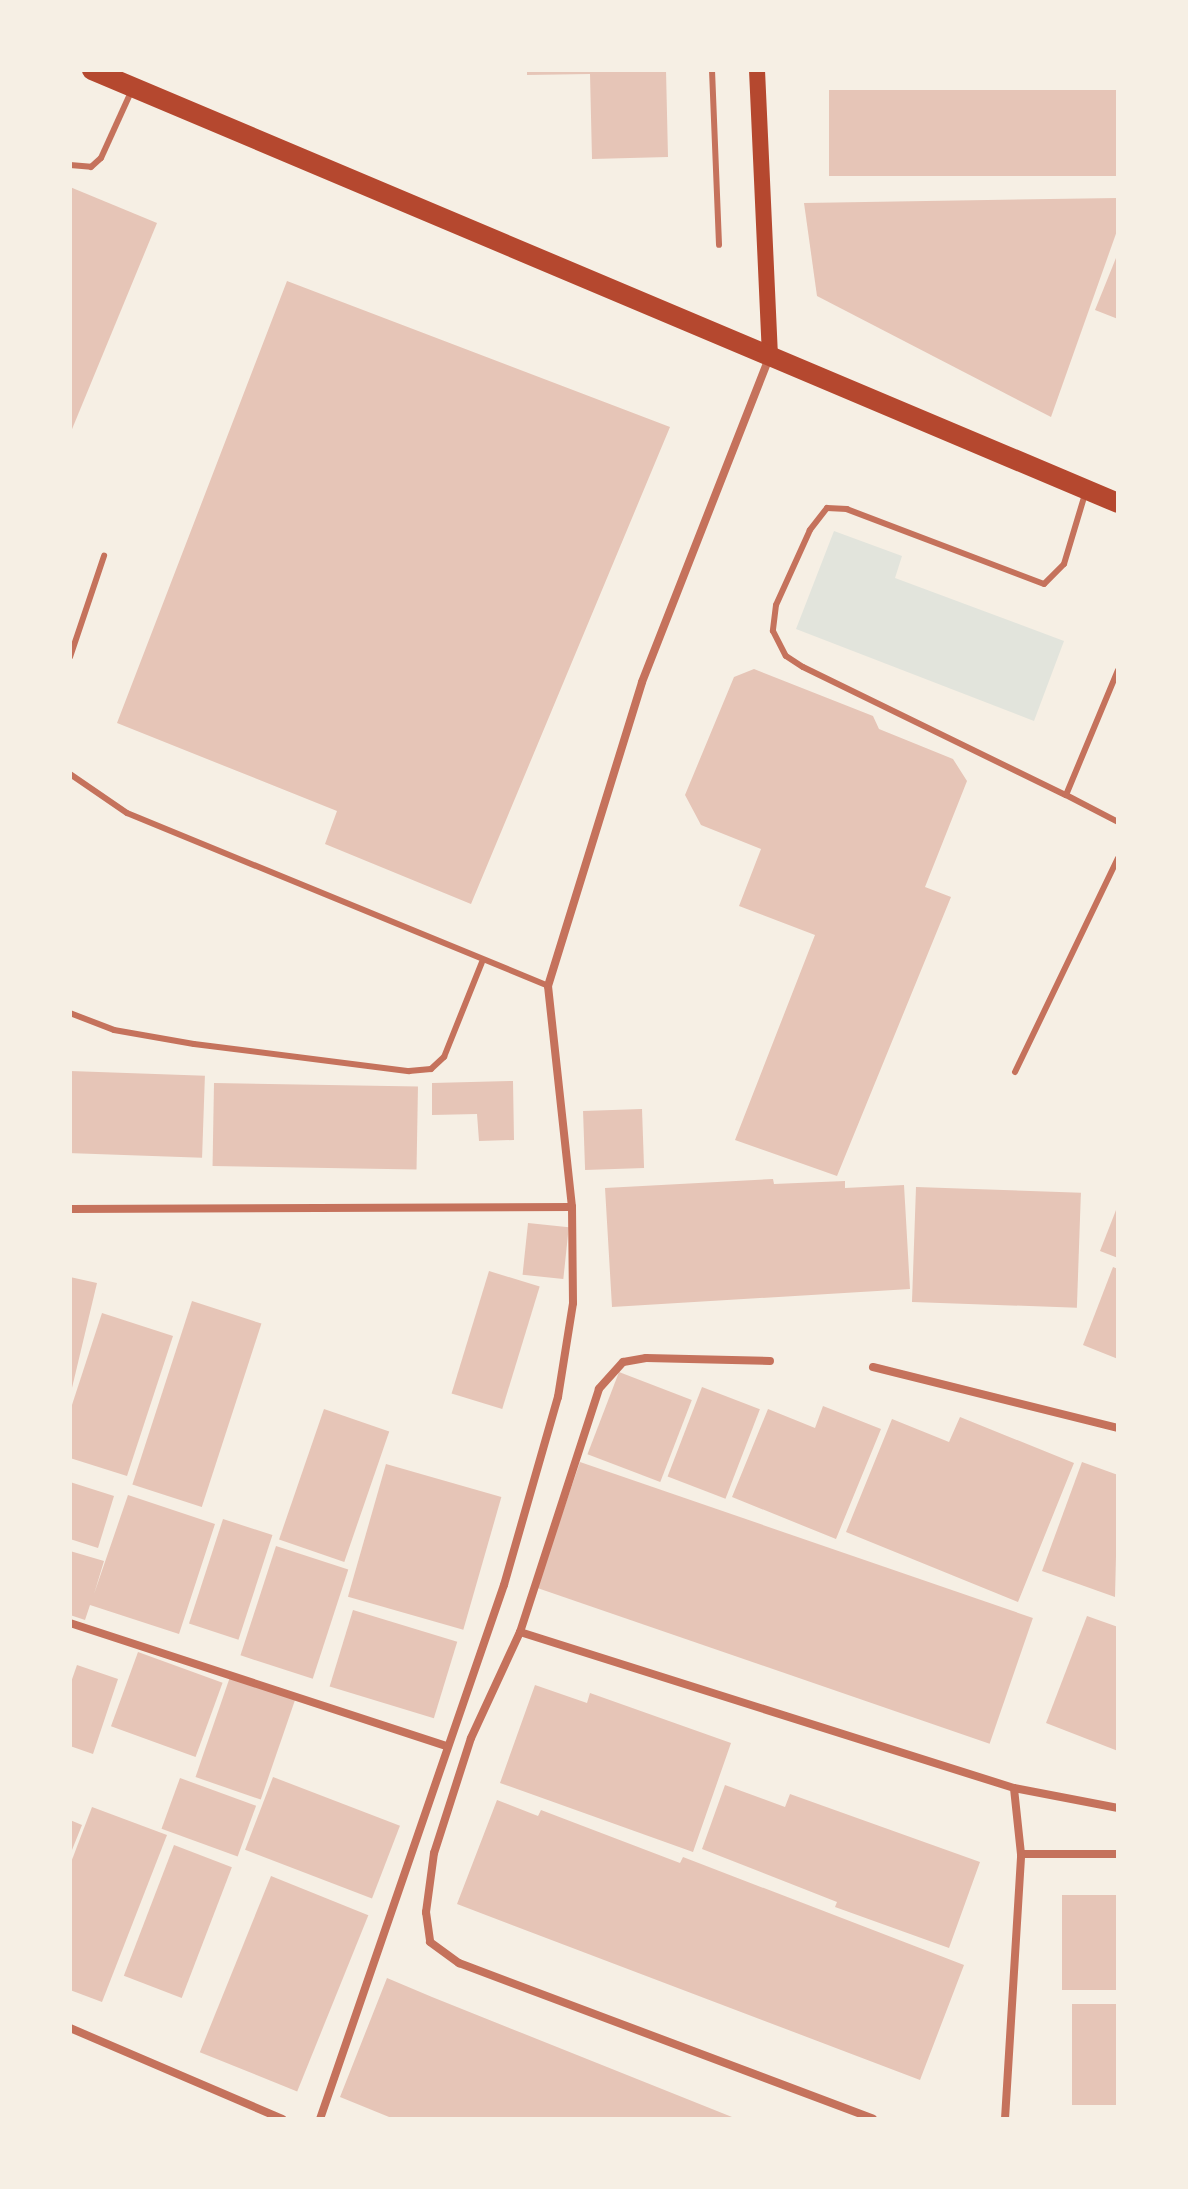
<!DOCTYPE html>
<html>
<head>
<meta charset="utf-8">
<style>
	body { margin:0 }
	#map { position:relative; width:1188px; height:2189px; overflow:hidden; background:#f6efe4; font-family:"Asap Condensed",sans-serif }
	div>[style] { position:absolute }
	.green>* { inset:0; background:#e2e4dc }
	.building>* { inset:0; background:#e6c5b7; transform-origin:0 0 }
	.service>* { height:6px; margin:-3px; padding:0 3px; transform-origin:3px; border-radius:3px; background:#c5725c }
	.minor>* { height:8px; margin:-4px; padding:0 4px; transform-origin:4px; border-radius:4px; background:#c5725c }
	.secondary>* { height:16px; margin:-8px; padding:0 8px; transform-origin:8px; border-radius:8px; background:#b5482f }
	.primary>* { height:20px; margin:-10px; padding:0 10px; transform-origin:10px; border-radius:10px; background:#b5482f }
	span { translate:-50% -50%; white-space:nowrap; text-align:center; line-height:1.15; -webkit-text-stroke:6px #f6efe4; paint-order:stroke }
	.frame { position:absolute; inset:0; border:72px solid #f6efe4; pointer-events:none }
</style>
</head>
<body>
<div id="map">
	<div class="green">
		<div style="clip-path:polygon(834px 531px,902px 556px,895px 578px,1064px 641px,1034px 721px,796px 629px)"></div>
	</div>
	<div class="building">
		<div style="clip-path:polygon(527px 70px,666px 70px,668px 157px,592px 159px,590px 74px,527px 75px)"></div>
		<div style="left:1118px;top:90px;width:86px;height:289px;rotate:90deg"></div>
		<div style="clip-path:polygon(70px 187px,157px 223px,70px 434px)"></div>
		<div style="clip-path:polygon(1118px 198px,1118px 228px,1051px 417px,817px 296px,804px 203px)"></div>
		<div style="clip-path:polygon(1118px 253px,1118px 319px,1095px 310px)"></div>
		<div style="clip-path:polygon(287px 281px,670px 427px,471px 904px,325px 844px,337px 811px,117px 723px)"></div>
		<div style="clip-path:polygon(754px 669px,873px 716px,879px 729px,953px 759px,967px 781px,925px 887px,951px 897px,837px 1176px,735px 1140px,815px 935px,739px 906px,761px 849px,701px 825px,685px 795px,734px 677px)"></div>
		<div style="left:70px;top:1071px;width:135px;height:82px;rotate:2deg"></div>
		<div style="clip-path:polygon(513px 1081px,514px 1140px,479px 1141px,477px 1114px,432px 1115px,432px 1083px)"></div>
		<div style="left:214px;top:1083px;width:204px;height:83px;rotate:1deg"></div>
		<div style="left:642px;top:1109px;width:59px;height:59px;rotate:88deg"></div>
		<div style="clip-path:polygon(773px 1179px,774px 1184px,845px 1181px,845px 1188px,904px 1185px,910px 1289px,612px 1307px,605px 1188px)"></div>
		<div style="left:916px;top:1187px;width:165px;height:115px;rotate:2deg"></div>
		<div style="clip-path:polygon(1118px 1205px,1118px 1258px,1100px 1251px)"></div>
		<div style="left:528px;top:1223px;width:41px;height:52px;rotate:6deg"></div>
		<div style="clip-path:polygon(1113px 1267px,1118px 1269px,1118px 1359px,1083px 1345px)"></div>
		<div style="left:489px;top:1271px;width:53px;height:128px;rotate:17deg"></div>
		<div style="clip-path:polygon(70px 1277px,97px 1283px,71px 1392px,70px 1392px)"></div>
		<div style="left:192px;top:1301px;width:73px;height:193px;rotate:18deg"></div>
		<div style="clip-path:polygon(102px 1313px,173px 1336px,127px 1476px,70px 1458px,70px 1411px)"></div>
		<div style="left:619px;top:1372px;width:78px;height:88px;rotate:21deg"></div>
		<div style="left:702px;top:1387px;width:62px;height:96px;rotate:21deg"></div>
		<div style="clip-path:polygon(823px 1406px,881px 1429px,836px 1539px,732px 1497px,768px 1409px,815px 1428px)"></div>
		<div style="left:324px;top:1409px;width:69px;height:138px;rotate:19deg"></div>
		<div style="clip-path:polygon(960px 1417px,1074px 1463px,1018px 1602px,846px 1532px,892px 1419px,949px 1442px)"></div>
		<div style="left:580px;top:1462px;width:479px;height:133px;rotate:19deg"></div>
		<div style="clip-path:polygon(1082px 1462px,1118px 1475px,1115px 1597px,1042px 1571px)"></div>
		<div style="left:386px;top:1464px;width:120px;height:138px;rotate:16deg"></div>
		<div style="clip-path:polygon(70px 1482px,114px 1496px,98px 1548px,70px 1539px)"></div>
		<div style="clip-path:polygon(128px 1495px,215px 1524px,179px 1634px,90px 1605px,85px 1620px,70px 1615px,70px 1551px,104px 1561px,94px 1594px)"></div>
		<div style="left:223px;top:1519px;width:52px;height:110px;rotate:18deg"></div>
		<div style="left:276px;top:1546px;width:76px;height:115px;rotate:18deg"></div>
		<div style="left:353px;top:1610px;width:109px;height:80px;rotate:17deg"></div>
		<div style="clip-path:polygon(1087px 1616px,1118px 1627px,1118px 1751px,1046px 1723px)"></div>
		<div style="left:138px;top:1652px;width:90px;height:79px;rotate:20deg"></div>
		<div style="clip-path:polygon(77px 1665px,118px 1679px,93px 1754px,70px 1746px,70px 1685px)"></div>
		<div style="left:231px;top:1674px;width:69px;height:109px;rotate:19deg"></div>
		<div style="clip-path:polygon(535px 1685px,587px 1703px,590px 1693px,731px 1743px,693px 1852px,500px 1783px)"></div>
		<div style="left:273px;top:1777px;width:136px;height:78px;rotate:21deg"></div>
		<div style="left:180px;top:1778px;width:81px;height:54px;rotate:20deg"></div>
		<div style="clip-path:polygon(725px 1785px,785px 1807px,790px 1794px,980px 1862px,949px 1948px,835px 1907px,837px 1902px,702px 1849px)"></div>
		<div style="clip-path:polygon(497px 1800px,538px 1816px,541px 1810px,680px 1863px,683px 1857px,964px 1965px,920px 2080px,457px 1904px)"></div>
		<div style="clip-path:polygon(92px 1807px,167px 1835px,102px 2002px,70px 1990px,70px 1865px)"></div>
		<div style="clip-path:polygon(70px 1820px,82px 1825px,70px 1855px)"></div>
		<div style="left:174px;top:1845px;width:62px;height:140px;rotate:21deg"></div>
		<div style="left:271px;top:1876px;width:105px;height:190px;rotate:22deg"></div>
		<div style="left:1118px;top:1895px;width:95px;height:56px;rotate:90deg"></div>
		<div style="clip-path:polygon(387px 1978px,432px 1997px,737px 2119px,394px 2119px,340px 2097px)"></div>
		<div style="left:1072px;top:2004px;width:46px;height:101px"></div>
	</div>
	<div class="service">
		<div style="left:712px;top:70px;width:175px;rotate:87.7deg"></div>
		<div style="left:70px;top:165px;width:21px;rotate:5deg"></div>
		<div style="left:91px;top:167px;width:13px;rotate:-42deg"></div>
		<div style="left:101px;top:158px;width:72px;rotate:-65.6deg"></div>
		<div style="left:1085px;top:494px;width:73px;rotate:106.7deg"></div>
		<div style="left:1064px;top:564px;width:28px;rotate:135deg"></div>
		<div style="left:1044px;top:584px;width:211px;rotate:-159.2deg"></div>
		<div style="left:847px;top:509px;width:20px;rotate:-177deg"></div>
		<div style="left:827px;top:508px;width:28px;rotate:128deg"></div>
		<div style="left:810px;top:530px;width:82px;rotate:114.4deg"></div>
		<div style="left:776px;top:605px;width:26px;rotate:97deg"></div>
		<div style="left:773px;top:631px;width:28px;rotate:63deg"></div>
		<div style="left:786px;top:656px;width:20px;rotate:33deg"></div>
		<div style="left:803px;top:667px;width:292px;rotate:26deg"></div>
		<div style="left:1066px;top:795px;width:135px;rotate:-67.4deg"></div>
		<div style="left:70px;top:657px;width:107px;rotate:-71.4deg"></div>
		<div style="left:70px;top:774px;width:69px;rotate:34.4deg"></div>
		<div style="left:127px;top:813px;width:455px;rotate:22.3deg"></div>
		<div style="left:1066px;top:795px;width:59px;rotate:27.4deg"></div>
		<div style="left:70px;top:1013px;width:47px;rotate:21.1deg"></div>
		<div style="left:114px;top:1030px;width:81px;rotate:9.9deg"></div>
		<div style="left:194px;top:1044px;width:217px;rotate:7.2deg"></div>
		<div style="left:409px;top:1071px;width:22px;rotate:-5deg"></div>
		<div style="left:431px;top:1069px;width:18px;rotate:-43deg"></div>
		<div style="left:444px;top:1057px;width:102px;rotate:-68.2deg"></div>
		<div style="left:1015px;top:1072px;width:237px;rotate:-64.3deg"></div>
	</div>
	<div class="minor">
		<div style="left:70px;top:1209px;width:502px;rotate:-0.23deg"></div>
		<div style="left:770px;top:1361px;width:124px;rotate:-178.6deg"></div>
		<div style="left:646px;top:1358px;width:23px;rotate:170deg"></div>
		<div style="left:623px;top:1362px;width:36px;rotate:132deg"></div>
		<div style="left:599px;top:1389px;width:256px;rotate:108deg"></div>
		<div style="left:520px;top:1632px;width:117px;rotate:114.8deg"></div>
		<div style="left:471px;top:1738px;width:121px;rotate:107.8deg"></div>
		<div style="left:434px;top:1853px;width:60px;rotate:97.7deg"></div>
		<div style="left:426px;top:1912px;width:30px;rotate:82deg"></div>
		<div style="left:430px;top:1942px;width:36px;rotate:36deg"></div>
		<div style="left:459px;top:1963px;width:442px;rotate:20.6deg"></div>
		<div style="left:873px;top:1367px;width:252px;rotate:14deg"></div>
		<div style="left:70px;top:1623px;width:397px;rotate:18.1deg"></div>
		<div style="left:520px;top:1632px;width:518px;rotate:17.53deg"></div>
		<div style="left:1014px;top:1788px;width:106px;rotate:10.9deg"></div>
		<div style="left:1021px;top:1854px;width:97px"></div>
		<div style="left:70px;top:2028px;width:231px;rotate:23.2deg"></div>
		<div style="left:320px;top:2119px;width:565px;rotate:-70.99deg"></div>
		<div style="left:504px;top:1585px;width:196px;rotate:-74deg"></div>
		<div style="left:558px;top:1397px;width:95px;rotate:-80.9deg"></div>
		<div style="left:573px;top:1303px;width:96px;rotate:-90.6deg"></div>
		<div style="left:572px;top:1207px;width:222px;rotate:-96.2deg"></div>
		<div style="left:548px;top:986px;width:318px;rotate:-72.8deg"></div>
		<div style="left:642px;top:682px;width:351px;rotate:-68.6deg"></div>
		<div style="left:1005px;top:2119px;width:265px;rotate:-86.5deg"></div>
		<div style="left:1021px;top:1854px;width:66px;rotate:-96.1deg"></div>
	</div>
	<div class="secondary">
		<div style="left:757px;top:70px;width:284px;rotate:87.4deg"></div>
	</div>
	<div class="primary">
		<div style="left:92px;top:70px;width:1114px;rotate:22.88deg"></div>
	</div>
	<div class="frame"></div>
</div>
</body>
</html>
